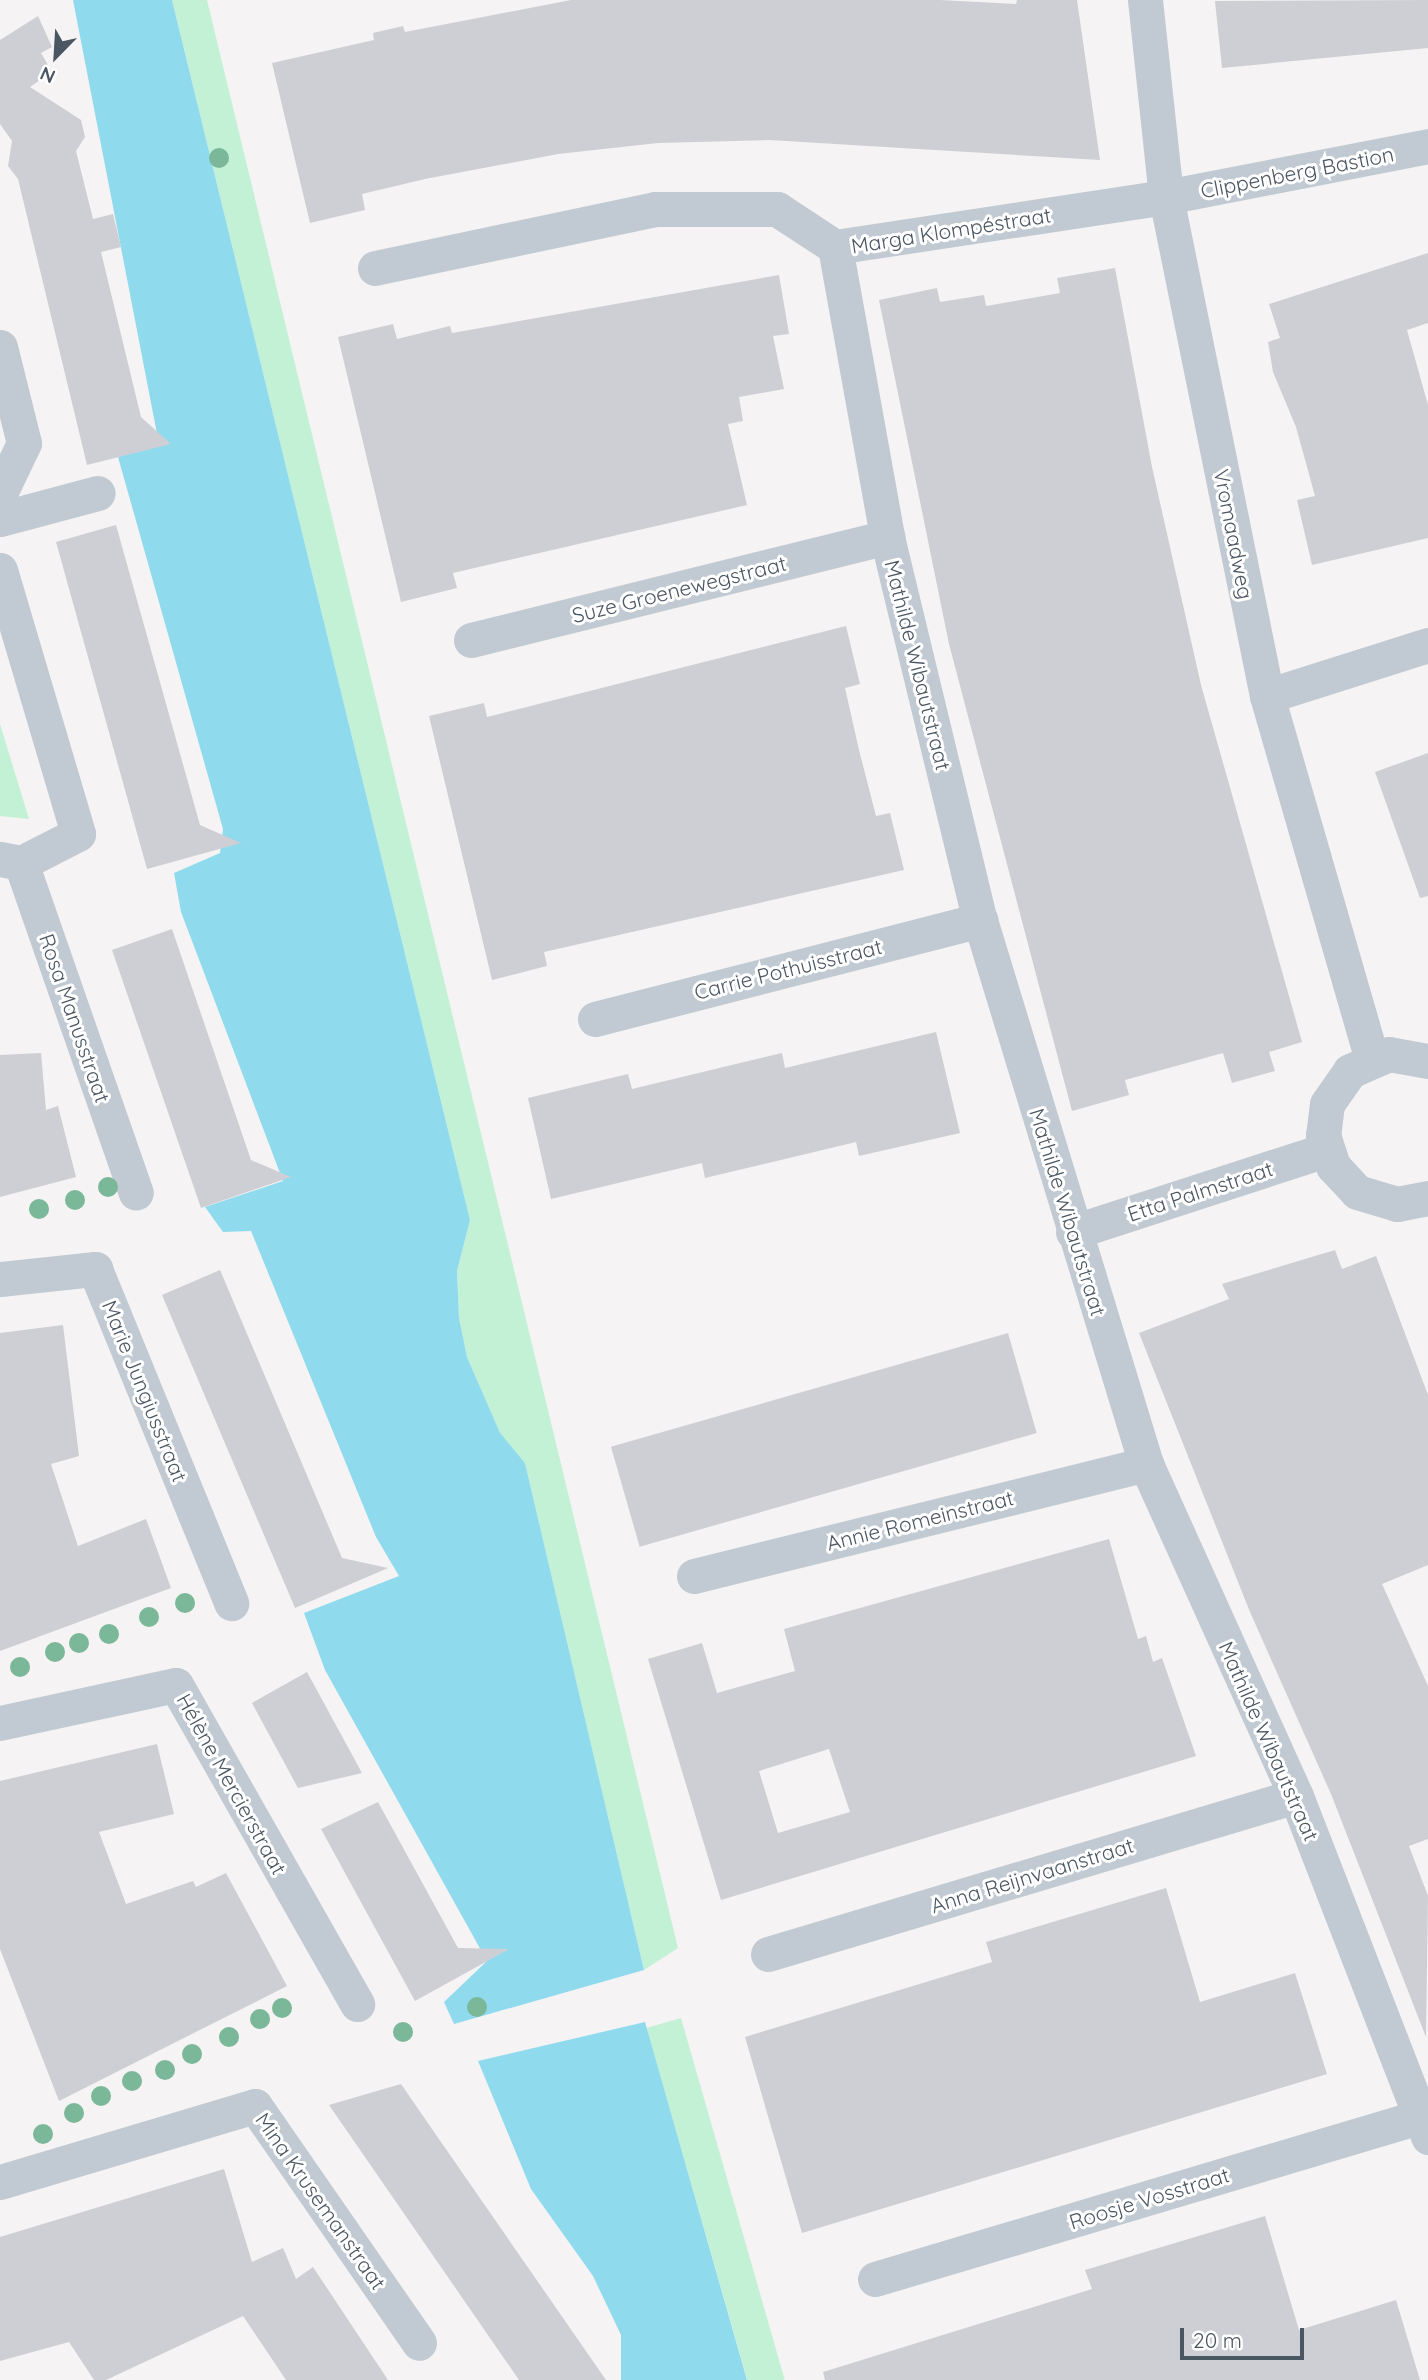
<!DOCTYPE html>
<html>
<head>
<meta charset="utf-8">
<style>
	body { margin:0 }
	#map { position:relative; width:1428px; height:2380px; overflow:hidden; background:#f5f3f3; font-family:Quicksand,sans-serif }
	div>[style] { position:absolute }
	.green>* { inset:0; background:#c3f1d5; transform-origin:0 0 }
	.water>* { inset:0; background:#90daee }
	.building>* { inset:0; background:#cdcfd5; transform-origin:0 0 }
	.street>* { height:35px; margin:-17.5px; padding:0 17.5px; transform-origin:17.5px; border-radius:17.5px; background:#c1cad2 }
	.trees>* { width:20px; height:20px; margin:-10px; border-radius:50%; background:#7bb799 }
	span { translate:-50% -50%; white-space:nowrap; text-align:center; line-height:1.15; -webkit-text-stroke:6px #fff; paint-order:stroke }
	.street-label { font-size:21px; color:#4a5661 }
	.north { position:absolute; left:21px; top:21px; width:70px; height:70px; -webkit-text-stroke:5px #fff; paint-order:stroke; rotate:204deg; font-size:19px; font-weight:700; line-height:28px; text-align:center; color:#4a5661 }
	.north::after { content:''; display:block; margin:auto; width:24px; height:32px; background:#4a5661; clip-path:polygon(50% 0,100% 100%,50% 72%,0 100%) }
	.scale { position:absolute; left:1180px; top:2328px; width:124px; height:32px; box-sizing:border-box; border:4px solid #4a5661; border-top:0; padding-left:9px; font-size:21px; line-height:24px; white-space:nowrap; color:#4a5661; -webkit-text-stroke:5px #fff; paint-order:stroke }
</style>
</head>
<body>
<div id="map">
	<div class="green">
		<div style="clip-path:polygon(172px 0,207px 0,678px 1948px,644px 1970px,525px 1463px,500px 1434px,467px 1357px,459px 1318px,457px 1271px,470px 1220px)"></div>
		<div style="clip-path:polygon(0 724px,29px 819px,0 816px)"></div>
		<div style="left:681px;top:2018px;width:376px;height:36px;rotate:74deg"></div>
	</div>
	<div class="water">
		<div style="clip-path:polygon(73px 0,172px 0,470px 1220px,457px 1271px,459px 1318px,467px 1357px,500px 1433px,525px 1463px,644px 1970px,454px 2024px,444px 2002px,487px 1961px,325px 1670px,304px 1613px,399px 1576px,376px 1537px,251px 1231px,223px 1232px,205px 1207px,283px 1181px,181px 912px,174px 873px,220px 853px,223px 829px,118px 457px,159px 444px)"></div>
		<div style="clip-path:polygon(645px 2022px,747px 2380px,621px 2380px,621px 2335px,593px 2276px,531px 2189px,478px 2061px)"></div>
	</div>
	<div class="building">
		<div style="clip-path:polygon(571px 0,940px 0,1016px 4px,1017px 0,1077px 0,1100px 160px,769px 140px,658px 143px,558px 154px,425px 179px,362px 194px,365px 210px,310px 223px,272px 63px,374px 40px,373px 33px,403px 26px,405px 32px)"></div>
		<div style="clip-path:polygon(1428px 0,1428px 48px,1222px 68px,1215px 1px)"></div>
		<div style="clip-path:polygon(38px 16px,52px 47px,41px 53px,52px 72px,30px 87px,81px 120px,85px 137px,76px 151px,93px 219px,113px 214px,121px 247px,101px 252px,141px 417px,171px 444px,87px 465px,18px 179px,8px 166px,12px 141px,0 124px,0 40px)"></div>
		<div style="clip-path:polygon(1428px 253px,1428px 323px,1407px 330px,1428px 405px,1428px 538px,1312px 565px,1297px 500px,1315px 496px,1296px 427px,1273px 372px,1268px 342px,1280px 338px,1269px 304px)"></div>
		<div style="clip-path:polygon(1115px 268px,1152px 467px,1201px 685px,1302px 1042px,1269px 1052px,1275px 1071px,1232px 1083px,1223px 1053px,1125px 1080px,1129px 1095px,1072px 1111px,949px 644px,879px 300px,937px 288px,940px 302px,984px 295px,986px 306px,1060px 293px,1057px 278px)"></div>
		<div style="clip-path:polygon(779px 275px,789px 334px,773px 336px,784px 389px,739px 397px,743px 421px,728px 424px,747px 505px,453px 573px,457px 588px,401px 602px,338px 337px,393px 324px,397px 339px,450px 326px,452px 333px)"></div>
		<div style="clip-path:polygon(116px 525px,200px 825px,241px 843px,147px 869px,56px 542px)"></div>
		<div style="clip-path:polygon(846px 626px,860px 684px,845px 688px,859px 750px,876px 816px,890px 813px,904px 870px,544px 952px,547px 966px,492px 980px,429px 716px,484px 703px,487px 717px)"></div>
		<div style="clip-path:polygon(1428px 753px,1428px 896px,1420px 898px,1375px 772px)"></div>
		<div style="clip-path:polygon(172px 929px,251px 1160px,291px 1177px,201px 1208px,112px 950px)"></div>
		<div style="clip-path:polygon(936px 1032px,960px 1133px,859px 1156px,856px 1142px,705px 1178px,702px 1163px,551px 1199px,528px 1098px,628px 1074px,632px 1089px,782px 1053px,785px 1068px)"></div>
		<div style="clip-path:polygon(41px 1053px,46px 1110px,58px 1106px,76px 1177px,0 1197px,0 1055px)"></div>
		<div style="clip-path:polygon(1335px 1250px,1342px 1269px,1376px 1256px,1428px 1395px,1428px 1565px,1382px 1584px,1428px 1686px,1428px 1839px,1409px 1846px,1428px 1896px,1426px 2037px,1331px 1794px,1250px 1612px,1139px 1333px,1229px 1299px,1222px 1284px)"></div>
		<div style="clip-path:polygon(220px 1270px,342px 1558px,388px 1568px,295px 1608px,162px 1295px)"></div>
		<div style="clip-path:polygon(63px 1325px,79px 1456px,51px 1464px,78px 1546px,146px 1519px,171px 1588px,0 1651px,0 1333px)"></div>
		<div style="left:1008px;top:1333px;width:104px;height:413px;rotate:74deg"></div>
		<div style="clip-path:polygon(evenodd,1109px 1539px,1138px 1639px,1146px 1636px,1153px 1662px,1162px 1658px,1196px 1756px,721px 1900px,648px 1659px,702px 1643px,717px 1693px,795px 1671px,784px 1629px,1109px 1539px,829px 1749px,850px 1812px,778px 1833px,759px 1771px,829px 1749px)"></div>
		<div style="clip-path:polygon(307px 1672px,362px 1773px,298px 1788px,252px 1703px)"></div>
		<div style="clip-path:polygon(157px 1744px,174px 1814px,99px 1832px,126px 1904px,193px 1881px,196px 1887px,226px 1873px,287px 1986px,59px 2101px,0 1949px,0 1781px)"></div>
		<div style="clip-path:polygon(378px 1802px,458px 1948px,509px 1949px,415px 2001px,321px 1829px)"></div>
		<div style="clip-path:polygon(1166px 1888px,1200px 2002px,1295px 1973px,1327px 2074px,802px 2233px,745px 2037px,992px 1962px,986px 1942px)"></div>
		<div style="clip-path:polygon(401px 2084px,432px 2129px,606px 2380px,519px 2380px,329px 2105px)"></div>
		<div style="clip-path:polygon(224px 2169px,252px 2262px,283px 2248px,296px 2279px,313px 2267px,388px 2380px,286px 2380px,243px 2316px,106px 2380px,94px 2380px,69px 2342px,0 2361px,0 2237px)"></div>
		<div style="clip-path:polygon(1265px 2216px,1299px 2330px,1396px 2300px,1420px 2380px,825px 2380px,823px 2372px,1092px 2289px,1085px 2270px)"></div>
	</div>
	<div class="street">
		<div style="left:1145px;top:0;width:198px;rotate:83.9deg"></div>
		<div style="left:1166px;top:197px;width:509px;rotate:78.56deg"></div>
		<div style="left:1267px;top:696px;width:378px;rotate:73.9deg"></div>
		<div style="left:835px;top:247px;width:295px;rotate:79.8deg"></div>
		<div style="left:887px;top:537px;width:394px;rotate:76.4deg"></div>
		<div style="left:980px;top:920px;width:569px;rotate:73.03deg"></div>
		<div style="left:1146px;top:1464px;width:364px;rotate:65.7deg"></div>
		<div style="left:1296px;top:1796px;width:366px;rotate:68.8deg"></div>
		<div style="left:375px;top:268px;width:286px;rotate:-11.9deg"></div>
		<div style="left:655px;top:209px;width:122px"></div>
		<div style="left:777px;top:209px;width:69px;rotate:33.2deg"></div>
		<div style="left:835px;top:247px;width:335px;rotate:-8.6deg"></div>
		<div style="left:1166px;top:197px;width:267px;rotate:-11deg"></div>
		<div style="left:0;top:347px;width:99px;rotate:76deg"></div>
		<div style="left:24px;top:443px;width:55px;rotate:115.6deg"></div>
		<div style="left:0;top:519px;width:101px;rotate:-14.9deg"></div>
		<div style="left:0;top:570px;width:275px;rotate:73.5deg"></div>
		<div style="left:78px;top:834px;width:64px;rotate:153deg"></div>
		<div style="left:471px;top:640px;width:429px;rotate:-13.9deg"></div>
		<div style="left:1267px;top:696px;width:169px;rotate:-17.6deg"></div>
		<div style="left:0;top:859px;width:21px;rotate:11deg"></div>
		<div style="left:21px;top:863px;width:349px;rotate:70.8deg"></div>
		<div style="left:595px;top:1019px;width:398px;rotate:-14.4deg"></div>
		<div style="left:1428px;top:1061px;width:40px;rotate:-170deg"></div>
		<div style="left:1389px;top:1054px;width:43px;rotate:156.4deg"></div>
		<div style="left:1350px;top:1071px;width:40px;rotate:124.9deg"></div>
		<div style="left:1327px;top:1104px;width:31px;rotate:97deg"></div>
		<div style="left:1323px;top:1135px;width:33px;rotate:72deg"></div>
		<div style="left:1333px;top:1166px;width:35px;rotate:47deg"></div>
		<div style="left:1357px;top:1192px;width:42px;rotate:16.7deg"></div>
		<div style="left:1397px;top:1204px;width:32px;rotate:-11deg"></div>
		<div style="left:1073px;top:1232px;width:266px;rotate:-18deg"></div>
		<div style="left:0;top:1279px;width:96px;rotate:-6deg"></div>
		<div style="left:95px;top:1269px;width:361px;rotate:67.8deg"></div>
		<div style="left:694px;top:1576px;width:466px;rotate:-13.9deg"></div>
		<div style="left:0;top:1723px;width:180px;rotate:-12.2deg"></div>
		<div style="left:176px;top:1685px;width:367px;rotate:60.4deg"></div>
		<div style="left:768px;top:1954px;width:551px;rotate:-16.66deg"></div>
		<div style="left:0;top:2182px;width:266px;rotate:-16.6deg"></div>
		<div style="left:255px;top:2106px;width:288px;rotate:55.3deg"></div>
		<div style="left:875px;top:2279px;width:571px;rotate:-16.59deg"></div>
	</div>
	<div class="trees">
		<div style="left:219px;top:158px"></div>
		<div style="left:108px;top:1187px"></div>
		<div style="left:75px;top:1200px"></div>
		<div style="left:39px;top:1209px"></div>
		<div style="left:185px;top:1603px"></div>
		<div style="left:149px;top:1617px"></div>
		<div style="left:109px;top:1634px"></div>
		<div style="left:79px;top:1643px"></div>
		<div style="left:55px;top:1652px"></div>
		<div style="left:20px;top:1667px"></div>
		<div style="left:477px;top:2007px"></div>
		<div style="left:282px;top:2008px"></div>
		<div style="left:260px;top:2019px"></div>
		<div style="left:403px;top:2032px"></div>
		<div style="left:229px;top:2037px"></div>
		<div style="left:192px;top:2054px"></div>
		<div style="left:165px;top:2070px"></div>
		<div style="left:132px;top:2081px"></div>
		<div style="left:101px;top:2096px"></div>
		<div style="left:74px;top:2113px"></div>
		<div style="left:43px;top:2134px"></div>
	</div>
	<div class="street-label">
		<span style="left:1297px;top:172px;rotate:-11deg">Clippenberg Bastion</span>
		<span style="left:951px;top:230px;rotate:-9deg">Marga Klompéstraat</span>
		<span style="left:1234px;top:534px;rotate:79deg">Vromaadweg</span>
		<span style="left:679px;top:589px;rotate:-14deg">Suze Groenewegstraat</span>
		<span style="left:918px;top:665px;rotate:76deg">Mathilde Wibautstraat</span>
		<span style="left:788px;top:969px;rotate:-14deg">Carrie Pothuisstraat</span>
		<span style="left:75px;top:1018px;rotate:71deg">Rosa Manusstraat</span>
		<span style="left:1200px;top:1191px;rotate:-18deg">Etta Palmstraat</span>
		<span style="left:1068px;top:1212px;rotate:73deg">Mathilde Wibautstraat</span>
		<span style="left:145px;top:1391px;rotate:68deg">Marie Jungiusstraat</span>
		<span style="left:920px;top:1520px;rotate:-14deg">Annie Romeinstraat</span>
		<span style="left:1269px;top:1741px;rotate:66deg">Mathilde Wibautstraat</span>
		<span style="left:232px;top:1784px;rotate:61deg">Hélène Mercierstraat</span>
		<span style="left:1032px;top:1875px;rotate:-17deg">Anna Reijnvaanstraat</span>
		<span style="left:1149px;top:2198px;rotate:-17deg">Roosje Vosstraat</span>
		<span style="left:321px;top:2201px;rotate:55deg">Mina Krusemanstraat</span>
	</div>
	<div class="north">N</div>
	<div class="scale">20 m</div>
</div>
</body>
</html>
